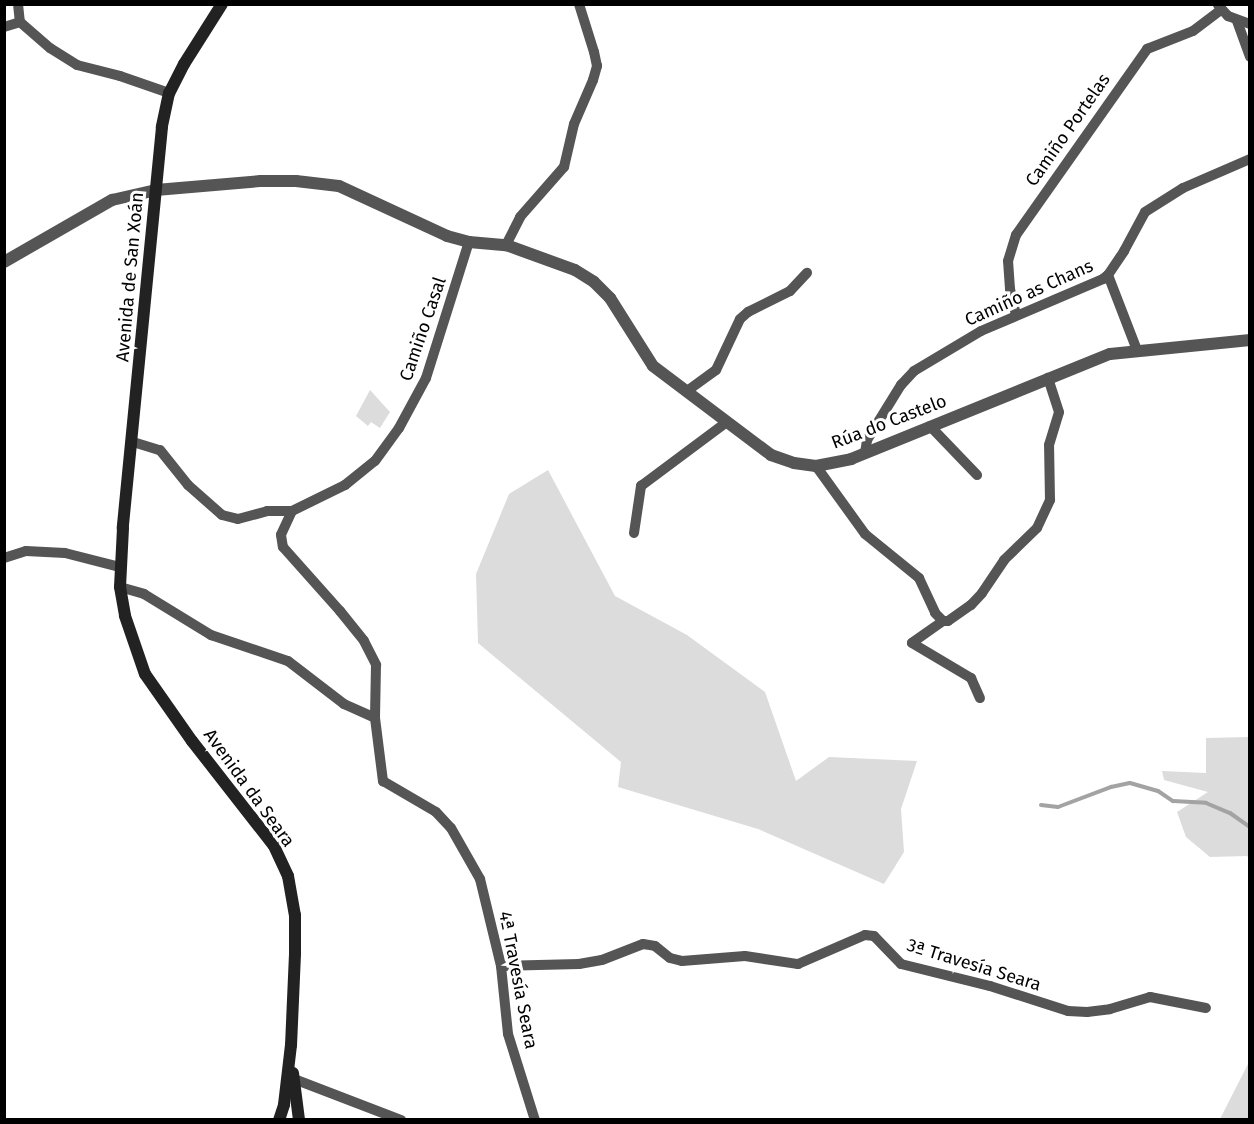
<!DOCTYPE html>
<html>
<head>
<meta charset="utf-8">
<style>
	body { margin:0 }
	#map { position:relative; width:1254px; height:1124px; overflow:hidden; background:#fff; font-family:"Fira Sans",sans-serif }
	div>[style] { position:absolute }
	.green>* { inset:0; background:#dcdcdc }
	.stream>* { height:4px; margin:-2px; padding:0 2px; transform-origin:2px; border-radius:2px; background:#a3a3a3 }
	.minor>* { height:10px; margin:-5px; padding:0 5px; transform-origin:5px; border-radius:5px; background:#555 }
	.tertiary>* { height:12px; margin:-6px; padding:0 6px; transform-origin:6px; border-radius:6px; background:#555 }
	.secondary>* { height:12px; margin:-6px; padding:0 6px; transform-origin:6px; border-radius:6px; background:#222 }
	span { translate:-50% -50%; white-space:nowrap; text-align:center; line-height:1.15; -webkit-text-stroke:6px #fff; paint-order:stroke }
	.street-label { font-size:18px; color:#000 }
	.frame { position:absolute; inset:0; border:6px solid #000; pointer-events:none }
</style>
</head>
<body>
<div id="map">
	<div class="green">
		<div style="clip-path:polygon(370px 390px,390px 412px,380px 428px,371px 422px,368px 426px,356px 416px)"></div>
		<div style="clip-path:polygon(548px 470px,615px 596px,687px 635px,765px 692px,796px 781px,829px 757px,917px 761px,901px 809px,904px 852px,884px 884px,758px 829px,618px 787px,621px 762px,478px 643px,476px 574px,509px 494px)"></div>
		<div style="clip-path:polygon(1249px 737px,1249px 858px,1247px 856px,1210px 857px,1186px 837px,1177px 812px,1208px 792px,1164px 780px,1162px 771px,1206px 773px,1206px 738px)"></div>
		<div style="clip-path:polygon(1249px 1062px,1249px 1119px,1220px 1119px)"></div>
	</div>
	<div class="stream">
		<div style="left:1041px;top:805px;width:17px;rotate:7deg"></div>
		<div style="left:1058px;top:807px;width:57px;rotate:-20.7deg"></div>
		<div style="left:1111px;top:787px;width:19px;rotate:-12deg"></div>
		<div style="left:1130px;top:783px;width:29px;rotate:16deg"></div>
		<div style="left:1158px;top:791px;width:18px;rotate:34deg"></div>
		<div style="left:1173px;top:801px;width:33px;rotate:3deg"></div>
		<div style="left:1206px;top:803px;width:26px;rotate:23deg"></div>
		<div style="left:1230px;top:813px;width:24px;rotate:35deg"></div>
	</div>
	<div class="minor">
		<div style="left:18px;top:4px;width:18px;rotate:84deg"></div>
		<div style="left:1218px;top:5px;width:15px;rotate:48deg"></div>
		<div style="left:1228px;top:16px;width:23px;rotate:20deg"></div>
		<div style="left:1237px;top:21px;width:38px;rotate:70deg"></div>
		<div style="left:4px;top:27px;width:17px;rotate:-17deg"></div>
		<div style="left:20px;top:22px;width:40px;rotate:41deg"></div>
		<div style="left:50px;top:48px;width:32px;rotate:32deg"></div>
		<div style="left:77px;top:65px;width:44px;rotate:14.3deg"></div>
		<div style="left:120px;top:76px;width:52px;rotate:19.1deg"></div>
		<div style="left:506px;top:245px;width:31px;rotate:-63deg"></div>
		<div style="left:520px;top:217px;width:67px;rotate:-48.7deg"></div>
		<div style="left:564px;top:167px;width:44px;rotate:-76.9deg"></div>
		<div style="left:574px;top:124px;width:48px;rotate:-66.6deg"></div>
		<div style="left:593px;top:80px;width:15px;rotate:-74deg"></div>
		<div style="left:597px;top:66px;width:14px;rotate:-102deg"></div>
		<div style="left:594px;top:52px;width:50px;rotate:-107.4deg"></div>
		<div style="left:1108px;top:275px;width:80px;rotate:68.9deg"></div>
		<div style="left:1016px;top:315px;width:27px;rotate:-103deg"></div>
		<div style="left:1010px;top:289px;width:28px;rotate:-94deg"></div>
		<div style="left:1008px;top:261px;width:27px;rotate:-73deg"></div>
		<div style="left:1016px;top:235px;width:228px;rotate:-54.8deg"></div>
		<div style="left:1147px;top:49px;width:49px;rotate:-21.4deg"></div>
		<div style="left:1193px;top:31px;width:36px;rotate:-37deg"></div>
		<div style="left:687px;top:391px;width:36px;rotate:-36deg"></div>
		<div style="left:716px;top:370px;width:56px;rotate:-64.8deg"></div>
		<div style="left:740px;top:319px;width:11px;rotate:-41deg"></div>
		<div style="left:748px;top:312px;width:47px;rotate:-26.6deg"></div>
		<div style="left:790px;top:291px;width:25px;rotate:-47deg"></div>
		<div style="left:930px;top:426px;width:68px;rotate:46.2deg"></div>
		<div style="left:133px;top:442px;width:28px;rotate:17deg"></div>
		<div style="left:160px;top:450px;width:45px;rotate:51.3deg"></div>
		<div style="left:188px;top:485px;width:45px;rotate:41.4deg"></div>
		<div style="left:222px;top:515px;width:16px;rotate:14deg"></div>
		<div style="left:238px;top:519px;width:30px;rotate:-15deg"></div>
		<div style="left:267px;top:511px;width:25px"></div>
		<div style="left:292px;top:511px;width:59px;rotate:-26.1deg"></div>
		<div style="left:345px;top:485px;width:38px;rotate:-39deg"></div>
		<div style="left:375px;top:461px;width:41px;rotate:-54deg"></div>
		<div style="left:399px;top:428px;width:57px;rotate:-61.6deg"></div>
		<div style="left:426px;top:378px;width:143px;rotate:-72.5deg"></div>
		<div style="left:865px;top:453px;width:13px;rotate:-81deg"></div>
		<div style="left:867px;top:440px;width:65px;rotate:-58.3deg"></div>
		<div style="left:901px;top:385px;width:19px;rotate:-47deg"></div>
		<div style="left:914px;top:371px;width:78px;rotate:-30.8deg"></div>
		<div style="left:981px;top:331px;width:133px;rotate:-23.1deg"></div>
		<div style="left:1103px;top:279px;width:6px;rotate:-39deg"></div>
		<div style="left:1108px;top:275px;width:29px;rotate:-56deg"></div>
		<div style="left:1124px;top:251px;width:44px;rotate:-61.7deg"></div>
		<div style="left:1145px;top:212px;width:45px;rotate:-32.3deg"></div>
		<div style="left:1183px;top:188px;width:73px;rotate:-23.4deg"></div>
		<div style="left:816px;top:466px;width:84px;rotate:54.2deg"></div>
		<div style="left:865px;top:534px;width:70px;rotate:39.2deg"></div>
		<div style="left:919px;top:578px;width:38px;rotate:65deg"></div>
		<div style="left:935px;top:613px;width:11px;rotate:45deg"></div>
		<div style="left:943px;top:621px;width:5px"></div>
		<div style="left:948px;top:621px;width:28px;rotate:-35deg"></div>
		<div style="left:971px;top:605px;width:16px;rotate:-47deg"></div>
		<div style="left:982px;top:593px;width:40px;rotate:-56deg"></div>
		<div style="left:1004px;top:560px;width:46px;rotate:-44.1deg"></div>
		<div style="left:1037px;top:528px;width:31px;rotate:-65deg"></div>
		<div style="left:1050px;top:500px;width:55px;rotate:-91deg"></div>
		<div style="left:1049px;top:445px;width:34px;rotate:-73deg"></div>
		<div style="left:1059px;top:412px;width:36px;rotate:-108deg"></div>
		<div style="left:292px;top:511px;width:26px;rotate:115deg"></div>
		<div style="left:281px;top:535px;width:12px;rotate:81deg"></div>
		<div style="left:283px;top:547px;width:86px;rotate:48.3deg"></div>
		<div style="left:340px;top:611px;width:38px;rotate:51deg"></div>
		<div style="left:364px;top:641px;width:27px;rotate:63deg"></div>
		<div style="left:376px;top:665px;width:53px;rotate:91.1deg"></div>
		<div style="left:375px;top:718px;width:64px;rotate:82.8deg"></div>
		<div style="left:383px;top:781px;width:61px;rotate:30.3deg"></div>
		<div style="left:436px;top:812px;width:22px;rotate:47deg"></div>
		<div style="left:451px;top:828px;width:59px;rotate:60.4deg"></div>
		<div style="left:480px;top:879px;width:89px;rotate:76.4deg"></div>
		<div style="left:501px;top:966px;width:68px;rotate:84.1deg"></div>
		<div style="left:508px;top:1034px;width:90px;rotate:72.6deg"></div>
		<div style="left:634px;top:533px;width:48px;rotate:-81.5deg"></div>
		<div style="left:641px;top:486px;width:107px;rotate:-36.7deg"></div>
		<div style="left:4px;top:558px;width:23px;rotate:-18deg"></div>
		<div style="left:26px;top:551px;width:39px;rotate:3deg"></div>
		<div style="left:65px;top:553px;width:57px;rotate:14.3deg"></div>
		<div style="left:120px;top:587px;width:25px;rotate:16deg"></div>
		<div style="left:144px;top:594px;width:79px;rotate:31.5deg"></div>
		<div style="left:211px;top:635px;width:81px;rotate:18.7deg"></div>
		<div style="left:288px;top:661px;width:71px;rotate:37.5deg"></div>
		<div style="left:344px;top:704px;width:34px;rotate:24deg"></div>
		<div style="left:943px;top:621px;width:38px;rotate:145deg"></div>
		<div style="left:912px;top:643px;width:69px;rotate:30.7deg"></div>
		<div style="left:971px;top:678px;width:22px;rotate:66deg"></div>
		<div style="left:501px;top:966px;width:78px;rotate:-1.5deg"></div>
		<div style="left:579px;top:964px;width:23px;rotate:-10deg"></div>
		<div style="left:602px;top:960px;width:44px;rotate:-21.3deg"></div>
		<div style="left:643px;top:944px;width:12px;rotate:9deg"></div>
		<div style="left:655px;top:946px;width:19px;rotate:39deg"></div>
		<div style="left:670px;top:958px;width:12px;rotate:14deg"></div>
		<div style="left:682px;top:961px;width:63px;rotate:-4.5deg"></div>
		<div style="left:745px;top:956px;width:54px;rotate:8.6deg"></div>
		<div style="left:798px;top:964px;width:73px;rotate:-23.4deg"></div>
		<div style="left:865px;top:935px;width:9px;rotate:6deg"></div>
		<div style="left:874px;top:936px;width:39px;rotate:46deg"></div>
		<div style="left:901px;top:964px;width:92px;rotate:13.9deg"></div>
		<div style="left:990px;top:986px;width:82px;rotate:17.8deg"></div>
		<div style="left:1068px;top:1011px;width:19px;rotate:3deg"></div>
		<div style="left:1087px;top:1012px;width:23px;rotate:-7deg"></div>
		<div style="left:1110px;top:1009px;width:42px;rotate:-16.7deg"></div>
		<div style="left:1150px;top:997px;width:57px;rotate:11.1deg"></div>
		<div style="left:294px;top:1079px;width:115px;rotate:21deg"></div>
	</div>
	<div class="tertiary">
		<div style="left:4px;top:262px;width:125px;rotate:-29.9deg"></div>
		<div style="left:112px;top:200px;width:45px;rotate:-12.8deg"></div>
		<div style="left:156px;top:190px;width:104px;rotate:-4.9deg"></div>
		<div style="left:260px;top:181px;width:36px"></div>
		<div style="left:296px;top:181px;width:43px;rotate:6.6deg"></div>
		<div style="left:339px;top:186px;width:119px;rotate:24.8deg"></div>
		<div style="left:447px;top:236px;width:23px;rotate:15deg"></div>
		<div style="left:469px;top:242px;width:37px;rotate:5deg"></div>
		<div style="left:506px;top:245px;width:73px;rotate:19.9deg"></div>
		<div style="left:575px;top:270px;width:22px;rotate:32deg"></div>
		<div style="left:594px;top:282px;width:23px;rotate:45deg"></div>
		<div style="left:610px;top:298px;width:80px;rotate:57.7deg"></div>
		<div style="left:653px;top:366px;width:148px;rotate:37deg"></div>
		<div style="left:771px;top:455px;width:24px;rotate:19deg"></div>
		<div style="left:794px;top:463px;width:22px;rotate:8deg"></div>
		<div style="left:816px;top:466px;width:36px;rotate:-11deg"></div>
		<div style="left:851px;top:459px;width:279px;rotate:-22.1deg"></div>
		<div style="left:1110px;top:354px;width:141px;rotate:-5.7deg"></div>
	</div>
	<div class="secondary">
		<div style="left:222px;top:4px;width:71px;rotate:122.3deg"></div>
		<div style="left:184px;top:64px;width:33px;rotate:117deg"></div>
		<div style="left:169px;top:93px;width:35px;rotate:102deg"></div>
		<div style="left:162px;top:127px;width:403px;rotate:95.6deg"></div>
		<div style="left:123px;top:528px;width:59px;rotate:92.9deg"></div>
		<div style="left:120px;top:587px;width:29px;rotate:80deg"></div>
		<div style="left:125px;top:616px;width:61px;rotate:71deg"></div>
		<div style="left:145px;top:674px;width:82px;rotate:55deg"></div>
		<div style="left:192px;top:741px;width:133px;rotate:52deg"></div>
		<div style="left:274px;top:846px;width:33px;rotate:65deg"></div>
		<div style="left:288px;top:876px;width:40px;rotate:80deg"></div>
		<div style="left:295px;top:915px;width:39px;rotate:90deg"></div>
		<div style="left:295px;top:954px;width:91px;rotate:92.5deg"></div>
		<div style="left:291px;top:1045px;width:60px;rotate:96.7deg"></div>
		<div style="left:284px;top:1105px;width:16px;rotate:108deg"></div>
		<div style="left:293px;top:1073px;width:47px;rotate:82.7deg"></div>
	</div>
	<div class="street-label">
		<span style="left:1068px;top:130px;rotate:-55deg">Camiño Portelas</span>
		<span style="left:130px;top:277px;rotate:-85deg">Avenida de San Xoán</span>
		<span style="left:1029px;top:293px;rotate:-24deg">Camiño as Chans</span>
		<span style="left:423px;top:329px;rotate:-71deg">Camiño Casal</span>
		<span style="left:889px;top:422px;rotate:-21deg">Rúa do Castelo</span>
		<span style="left:249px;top:788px;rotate:54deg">Avenida da Seara</span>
		<span style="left:974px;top:965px;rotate:17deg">3ª Travesía Seara</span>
		<span style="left:518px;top:980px;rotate:79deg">4ª Travesía Seara</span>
	</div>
	<div class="frame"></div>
</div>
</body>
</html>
